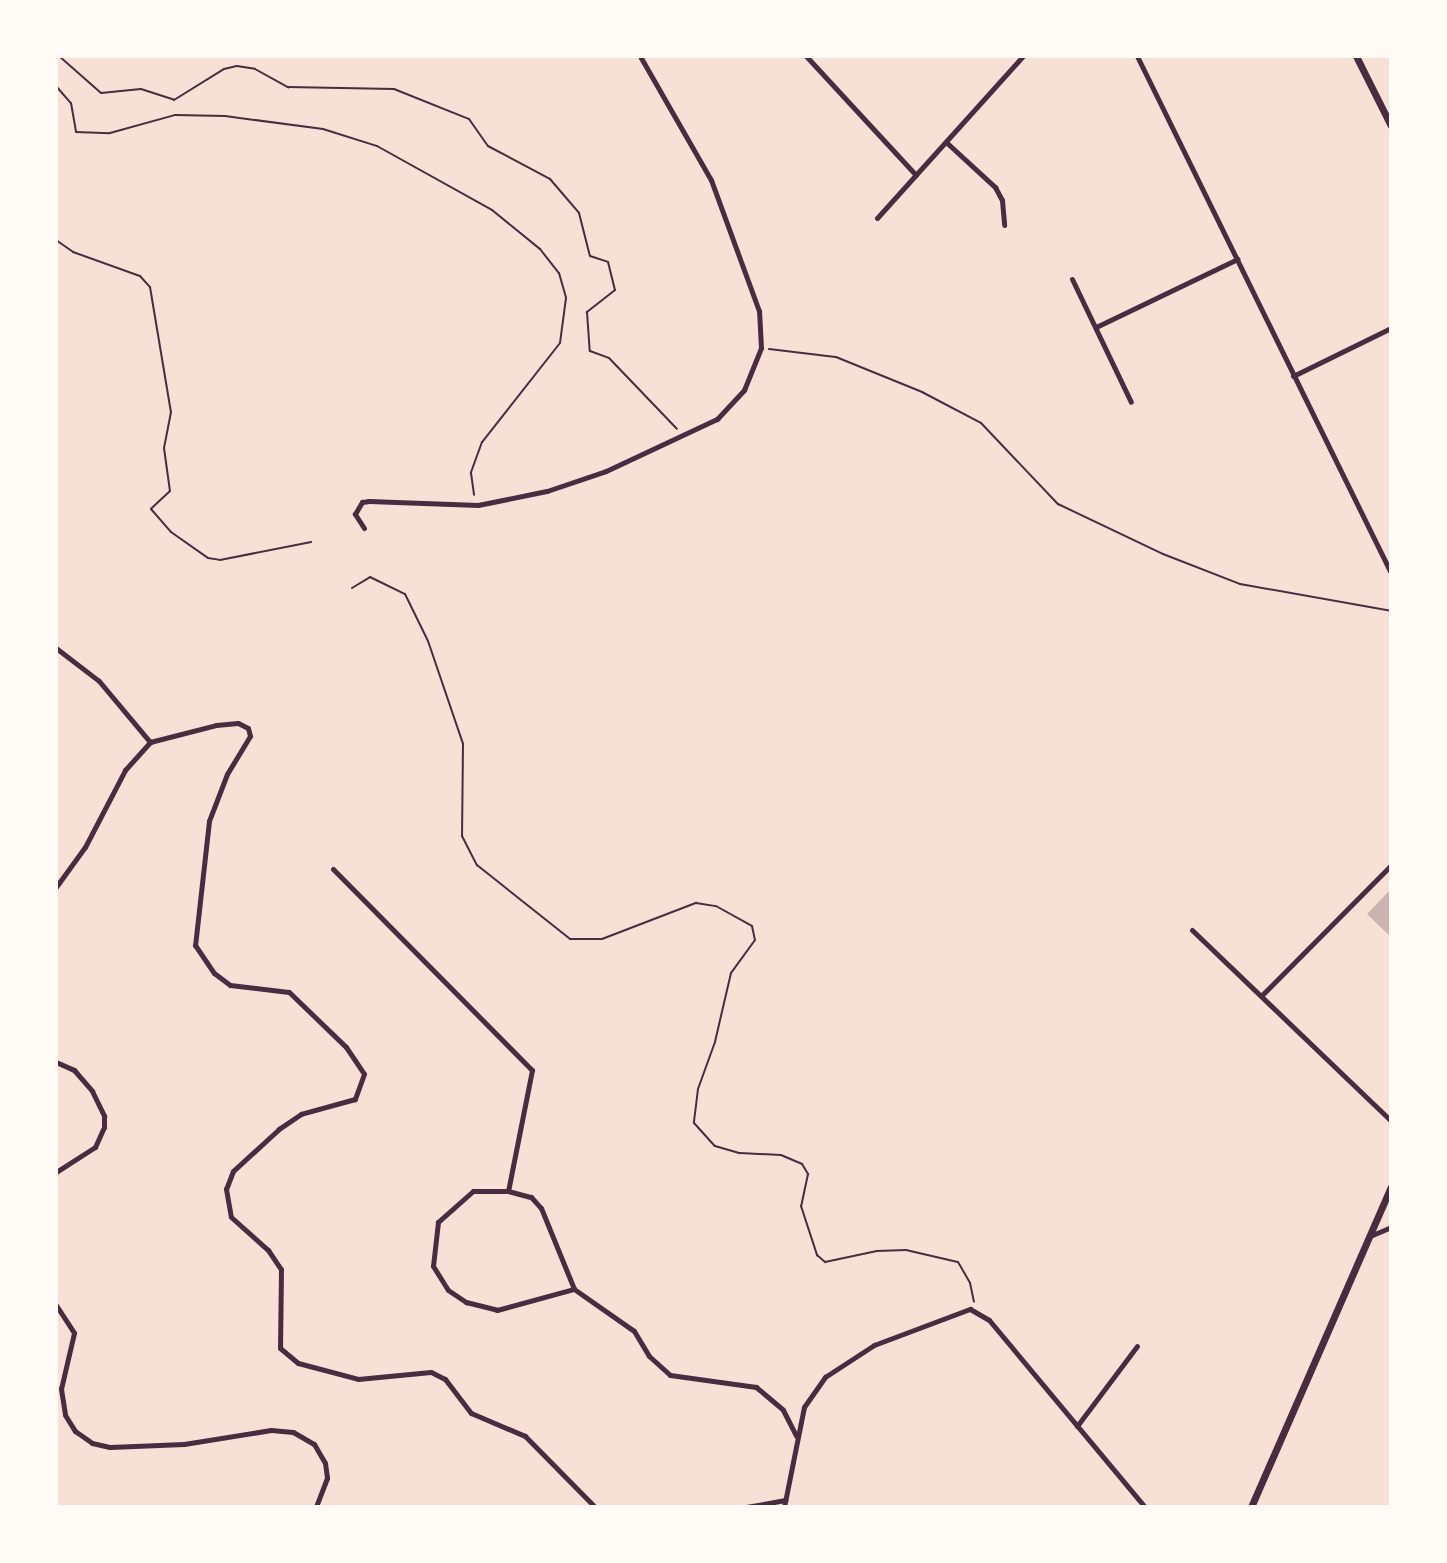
<!DOCTYPE html>
<html>
<head>
<meta charset="utf-8">
<style>
	body { margin:0 }
	#map { position:relative; width:1447px; height:1563px; overflow:hidden; background:#f7e1d7; font-family:"Roboto Condensed",sans-serif }
	div>[style] { position:absolute }
	.building>* { inset:0; background:#ccb4b1 }
	.path>* { height:2px; margin:-1px; padding:0 1px; transform-origin:1px; border-radius:1px; background:#4a2c40 }
	.minor>* { height:5px; margin:-2.5px; padding:0 2.5px; transform-origin:2.5px; border-radius:2.5px; background:#4a2c40 }
	.tertiary>* { height:7px; margin:-3.5px; padding:0 3.5px; transform-origin:3.5px; border-radius:3.5px; background:#4a2c40 }
	span { translate:-50% -50%; white-space:nowrap; text-align:center; line-height:1.15; -webkit-text-stroke:7px #fffaf5; paint-order:stroke }
	.frame { position:absolute; inset:0; border:58px solid #fffaf5; pointer-events:none }
</style>
</head>
<body>
<div id="map">
	<div class="building">
		<div style="clip-path:polygon(1391px 889px,1391px 937px,1367px 914px)"></div>
	</div>
	<div class="path">
		<div style="left:59px;top:56px;width:56px;rotate:41.4deg"></div>
		<div style="left:101px;top:93px;width:40px;rotate:-5.7deg"></div>
		<div style="left:141px;top:89px;width:35px;rotate:18deg"></div>
		<div style="left:174px;top:100px;width:59px;rotate:-31.8deg"></div>
		<div style="left:224px;top:69px;width:13px;rotate:-13deg"></div>
		<div style="left:237px;top:66px;width:18px;rotate:9deg"></div>
		<div style="left:255px;top:69px;width:38px;rotate:29deg"></div>
		<div style="left:288px;top:87px;width:106px;rotate:1.1deg"></div>
		<div style="left:394px;top:89px;width:81px;rotate:21.8deg"></div>
		<div style="left:469px;top:119px;width:33px;rotate:55deg"></div>
		<div style="left:488px;top:146px;width:70px;rotate:28deg"></div>
		<div style="left:550px;top:179px;width:45px;rotate:49.5deg"></div>
		<div style="left:579px;top:213px;width:44px;rotate:75.7deg"></div>
		<div style="left:590px;top:256px;width:19px;rotate:18deg"></div>
		<div style="left:608px;top:262px;width:29px;rotate:76deg"></div>
		<div style="left:615px;top:290px;width:36px;rotate:142deg"></div>
		<div style="left:587px;top:312px;width:39px;rotate:86deg"></div>
		<div style="left:590px;top:351px;width:20px;rotate:20deg"></div>
		<div style="left:609px;top:358px;width:98px;rotate:46.2deg"></div>
		<div style="left:56px;top:86px;width:23px;rotate:49deg"></div>
		<div style="left:71px;top:103px;width:29px;rotate:80deg"></div>
		<div style="left:76px;top:132px;width:34px;rotate:2deg"></div>
		<div style="left:110px;top:133px;width:67px;rotate:-15.5deg"></div>
		<div style="left:175px;top:115px;width:50px;rotate:1.1deg"></div>
		<div style="left:225px;top:116px;width:99px;rotate:7.6deg"></div>
		<div style="left:323px;top:129px;width:57px;rotate:17.5deg"></div>
		<div style="left:377px;top:146px;width:132px;rotate:29.1deg"></div>
		<div style="left:492px;top:210px;width:62px;rotate:39.1deg"></div>
		<div style="left:540px;top:249px;width:31px;rotate:52deg"></div>
		<div style="left:559px;top:273px;width:26px;rotate:74deg"></div>
		<div style="left:566px;top:298px;width:45px;rotate:97.6deg"></div>
		<div style="left:560px;top:343px;width:126px;rotate:128.2deg"></div>
		<div style="left:482px;top:442px;width:33px;rotate:110deg"></div>
		<div style="left:471px;top:473px;width:22px;rotate:82deg"></div>
		<div style="left:56px;top:240px;width:21px;rotate:35deg"></div>
		<div style="left:73px;top:252px;width:71px;rotate:19.7deg"></div>
		<div style="left:140px;top:276px;width:15px;rotate:48deg"></div>
		<div style="left:150px;top:287px;width:127px;rotate:80.5deg"></div>
		<div style="left:171px;top:412px;width:37px;rotate:101deg"></div>
		<div style="left:164px;top:448px;width:43px;rotate:82.1deg"></div>
		<div style="left:170px;top:491px;width:26px;rotate:137deg"></div>
		<div style="left:151px;top:509px;width:30px;rotate:49deg"></div>
		<div style="left:171px;top:532px;width:45px;rotate:35.1deg"></div>
		<div style="left:208px;top:558px;width:12px;rotate:9deg"></div>
		<div style="left:220px;top:560px;width:93px;rotate:-11.2deg"></div>
		<div style="left:769px;top:349px;width:67px;rotate:6.8deg"></div>
		<div style="left:836px;top:357px;width:93px;rotate:22.1deg"></div>
		<div style="left:922px;top:392px;width:67px;rotate:27.7deg"></div>
		<div style="left:981px;top:423px;width:112px;rotate:46.5deg"></div>
		<div style="left:1058px;top:504px;width:116px;rotate:25.5deg"></div>
		<div style="left:1163px;top:554px;width:83px;rotate:21.3deg"></div>
		<div style="left:1240px;top:584px;width:153px;rotate:10.1deg"></div>
		<div style="left:352px;top:588px;width:21px;rotate:-31deg"></div>
		<div style="left:370px;top:577px;width:39px;rotate:26deg"></div>
		<div style="left:405px;top:594px;width:52px;rotate:63.9deg"></div>
		<div style="left:428px;top:641px;width:109px;rotate:71.2deg"></div>
		<div style="left:463px;top:744px;width:92px;rotate:90.6deg"></div>
		<div style="left:462px;top:836px;width:33px;rotate:63deg"></div>
		<div style="left:477px;top:865px;width:119px;rotate:38.5deg"></div>
		<div style="left:570px;top:939px;width:32px"></div>
		<div style="left:602px;top:939px;width:101px;rotate:-21deg"></div>
		<div style="left:696px;top:903px;width:20px;rotate:9deg"></div>
		<div style="left:716px;top:906px;width:41px;rotate:29.1deg"></div>
		<div style="left:752px;top:926px;width:14px;rotate:78deg"></div>
		<div style="left:755px;top:940px;width:41px;rotate:126deg"></div>
		<div style="left:731px;top:973px;width:71px;rotate:103.1deg"></div>
		<div style="left:715px;top:1042px;width:50px;rotate:109.9deg"></div>
		<div style="left:698px;top:1089px;width:34px;rotate:97deg"></div>
		<div style="left:694px;top:1123px;width:31px;rotate:48deg"></div>
		<div style="left:715px;top:1146px;width:26px;rotate:16deg"></div>
		<div style="left:740px;top:1153px;width:41px;rotate:2.8deg"></div>
		<div style="left:781px;top:1155px;width:23px;rotate:23deg"></div>
		<div style="left:802px;top:1164px;width:12px;rotate:59deg"></div>
		<div style="left:808px;top:1174px;width:33px;rotate:102deg"></div>
		<div style="left:801px;top:1206px;width:52px;rotate:71.9deg"></div>
		<div style="left:817px;top:1255px;width:11px;rotate:41deg"></div>
		<div style="left:825px;top:1262px;width:53px;rotate:-11.9deg"></div>
		<div style="left:877px;top:1251px;width:29px;rotate:-2deg"></div>
		<div style="left:906px;top:1250px;width:53px;rotate:13deg"></div>
		<div style="left:958px;top:1262px;width:24px;rotate:60deg"></div>
		<div style="left:970px;top:1283px;width:19px;rotate:78deg"></div>
	</div>
	<div class="minor">
		<div style="left:806px;top:56px;width:162px;rotate:47.3deg"></div>
		<div style="left:1137px;top:56px;width:574px;rotate:63.84deg"></div>
		<div style="left:946px;top:142px;width:67px;rotate:42.6deg"></div>
		<div style="left:995px;top:187px;width:15px;rotate:62deg"></div>
		<div style="left:1002px;top:200px;width:25px;rotate:85deg"></div>
		<div style="left:877px;top:218px;width:218px;rotate:-48deg"></div>
		<div style="left:1072px;top:279px;width:136px;rotate:64.4deg"></div>
		<div style="left:1096px;top:327px;width:157px;rotate:-25.7deg"></div>
		<div style="left:1293px;top:376px;width:109px;rotate:-26.1deg"></div>
		<div style="left:364px;top:528px;width:17px;rotate:-123deg"></div>
		<div style="left:355px;top:514px;width:14px;rotate:-60deg"></div>
		<div style="left:362px;top:502px;width:7px;rotate:-8deg"></div>
		<div style="left:369px;top:501px;width:109px;rotate:2.1deg"></div>
		<div style="left:478px;top:505px;width:70px;rotate:-11.5deg"></div>
		<div style="left:547px;top:491px;width:62px;rotate:-18.7deg"></div>
		<div style="left:606px;top:471px;width:123px;rotate:-25.1deg"></div>
		<div style="left:717px;top:419px;width:40px;rotate:-47deg"></div>
		<div style="left:744px;top:390px;width:45px;rotate:-68deg"></div>
		<div style="left:761px;top:348px;width:37px;rotate:-93deg"></div>
		<div style="left:759px;top:311px;width:140px;rotate:-110.1deg"></div>
		<div style="left:711px;top:180px;width:143px;rotate:-119.8deg"></div>
		<div style="left:56px;top:648px;width:54px;rotate:37.5deg"></div>
		<div style="left:99px;top:681px;width:80px;rotate:50.1deg"></div>
		<div style="left:333px;top:869px;width:283px;rotate:45.3deg"></div>
		<div style="left:532px;top:1070px;width:123px;rotate:101.2deg"></div>
		<div style="left:508px;top:1191px;width:24px;rotate:15deg"></div>
		<div style="left:531px;top:1197px;width:15px;rotate:48deg"></div>
		<div style="left:541px;top:1208px;width:87px;rotate:67.8deg"></div>
		<div style="left:574px;top:1289px;width:73px;rotate:35deg"></div>
		<div style="left:634px;top:1331px;width:29px;rotate:59deg"></div>
		<div style="left:649px;top:1356px;width:28px;rotate:42deg"></div>
		<div style="left:670px;top:1375px;width:87px;rotate:7.9deg"></div>
		<div style="left:756px;top:1387px;width:35px;rotate:40deg"></div>
		<div style="left:783px;top:1410px;width:29px;rotate:63deg"></div>
		<div style="left:56px;top:887px;width:49px;rotate:-54.1deg"></div>
		<div style="left:85px;top:847px;width:87px;rotate:-62.5deg"></div>
		<div style="left:125px;top:770px;width:38px;rotate:-48deg"></div>
		<div style="left:150px;top:742px;width:68px;rotate:-14.4deg"></div>
		<div style="left:216px;top:725px;width:22px;rotate:-5deg"></div>
		<div style="left:238px;top:723px;width:11px;rotate:27deg"></div>
		<div style="left:248px;top:728px;width:8px;rotate:76deg"></div>
		<div style="left:250px;top:736px;width:44px;rotate:121.2deg"></div>
		<div style="left:227px;top:774px;width:50px;rotate:111deg"></div>
		<div style="left:209px;top:821px;width:125px;rotate:96.4deg"></div>
		<div style="left:195px;top:945px;width:34px;rotate:56deg"></div>
		<div style="left:214px;top:973px;width:20px;rotate:37deg"></div>
		<div style="left:230px;top:985px;width:59px;rotate:6.8deg"></div>
		<div style="left:289px;top:992px;width:79px;rotate:44deg"></div>
		<div style="left:346px;top:1047px;width:32px;rotate:56deg"></div>
		<div style="left:364px;top:1074px;width:27px;rotate:110deg"></div>
		<div style="left:355px;top:1099px;width:56px;rotate:164.5deg"></div>
		<div style="left:301px;top:1114px;width:27px;rotate:146deg"></div>
		<div style="left:279px;top:1129px;width:62px;rotate:137.6deg"></div>
		<div style="left:233px;top:1171px;width:19px;rotate:111deg"></div>
		<div style="left:226px;top:1189px;width:28px;rotate:80deg"></div>
		<div style="left:231px;top:1217px;width:50px;rotate:41.7deg"></div>
		<div style="left:268px;top:1250px;width:23px;rotate:56deg"></div>
		<div style="left:281px;top:1269px;width:79px;rotate:90.7deg"></div>
		<div style="left:280px;top:1348px;width:23px;rotate:40deg"></div>
		<div style="left:298px;top:1363px;width:62px;rotate:14.9deg"></div>
		<div style="left:358px;top:1379px;width:73px;rotate:-5.5deg"></div>
		<div style="left:431px;top:1372px;width:16px;rotate:27deg"></div>
		<div style="left:445px;top:1379px;width:43px;rotate:52.6deg"></div>
		<div style="left:471px;top:1413px;width:59px;rotate:23.1deg"></div>
		<div style="left:525px;top:1436px;width:100px;rotate:45.4deg"></div>
		<div style="left:1192px;top:930px;width:276px;rotate:43.8deg"></div>
		<div style="left:1262px;top:995px;width:183px;rotate:-45.2deg"></div>
		<div style="left:56px;top:1062px;width:20px;rotate:24deg"></div>
		<div style="left:74px;top:1070px;width:28px;rotate:49deg"></div>
		<div style="left:92px;top:1091px;width:28px;rotate:64deg"></div>
		<div style="left:104px;top:1116px;width:11px;rotate:90deg"></div>
		<div style="left:104px;top:1127px;width:22px;rotate:114deg"></div>
		<div style="left:95px;top:1147px;width:46px;rotate:147.3deg"></div>
		<div style="left:508px;top:1191px;width:35px;rotate:180deg"></div>
		<div style="left:473px;top:1191px;width:47px;rotate:138.5deg"></div>
		<div style="left:438px;top:1222px;width:44px;rotate:96.5deg"></div>
		<div style="left:433px;top:1266px;width:28px;rotate:58deg"></div>
		<div style="left:448px;top:1290px;width:22px;rotate:34deg"></div>
		<div style="left:466px;top:1302px;width:32px;rotate:14deg"></div>
		<div style="left:497px;top:1310px;width:80px;rotate:-15.3deg"></div>
		<div style="left:1370px;top:1236px;width:23px;rotate:-23deg"></div>
		<div style="left:56px;top:1305px;width:33px;rotate:57deg"></div>
		<div style="left:74px;top:1333px;width:57px;rotate:103.1deg"></div>
		<div style="left:61px;top:1389px;width:26px;rotate:81deg"></div>
		<div style="left:65px;top:1415px;width:19px;rotate:58deg"></div>
		<div style="left:75px;top:1431px;width:21px;rotate:35deg"></div>
		<div style="left:92px;top:1443px;width:18px;rotate:13deg"></div>
		<div style="left:110px;top:1447px;width:74px;rotate:-2.3deg"></div>
		<div style="left:184px;top:1444px;width:88px;rotate:-9.1deg"></div>
		<div style="left:271px;top:1430px;width:22px;rotate:5deg"></div>
		<div style="left:293px;top:1432px;width:24px;rotate:30deg"></div>
		<div style="left:314px;top:1444px;width:22px;rotate:60deg"></div>
		<div style="left:325px;top:1463px;width:15px;rotate:82deg"></div>
		<div style="left:327px;top:1478px;width:31px;rotate:111deg"></div>
		<div style="left:1077px;top:1426px;width:100px;rotate:-53.1deg"></div>
		<div style="left:650px;top:1507px;width:30px"></div>
		<div style="left:746px;top:1507px;width:40px;rotate:-10deg"></div>
		<div style="left:784px;top:1507px;width:102px;rotate:-78.7deg"></div>
		<div style="left:804px;top:1407px;width:37px;rotate:-55deg"></div>
		<div style="left:825px;top:1377px;width:59px;rotate:-33.1deg"></div>
		<div style="left:874px;top:1345px;width:103px;rotate:-20.6deg"></div>
		<div style="left:970px;top:1309px;width:22px;rotate:30deg"></div>
		<div style="left:989px;top:1320px;width:244px;rotate:50.2deg"></div>
	</div>
	<div class="tertiary">
		<div style="left:1356px;top:56px;width:78px;rotate:63.4deg"></div>
		<div style="left:1251px;top:1507px;width:349px;rotate:-66.4deg"></div>
	</div>
	<div class="frame"></div>
</div>
</body>
</html>
